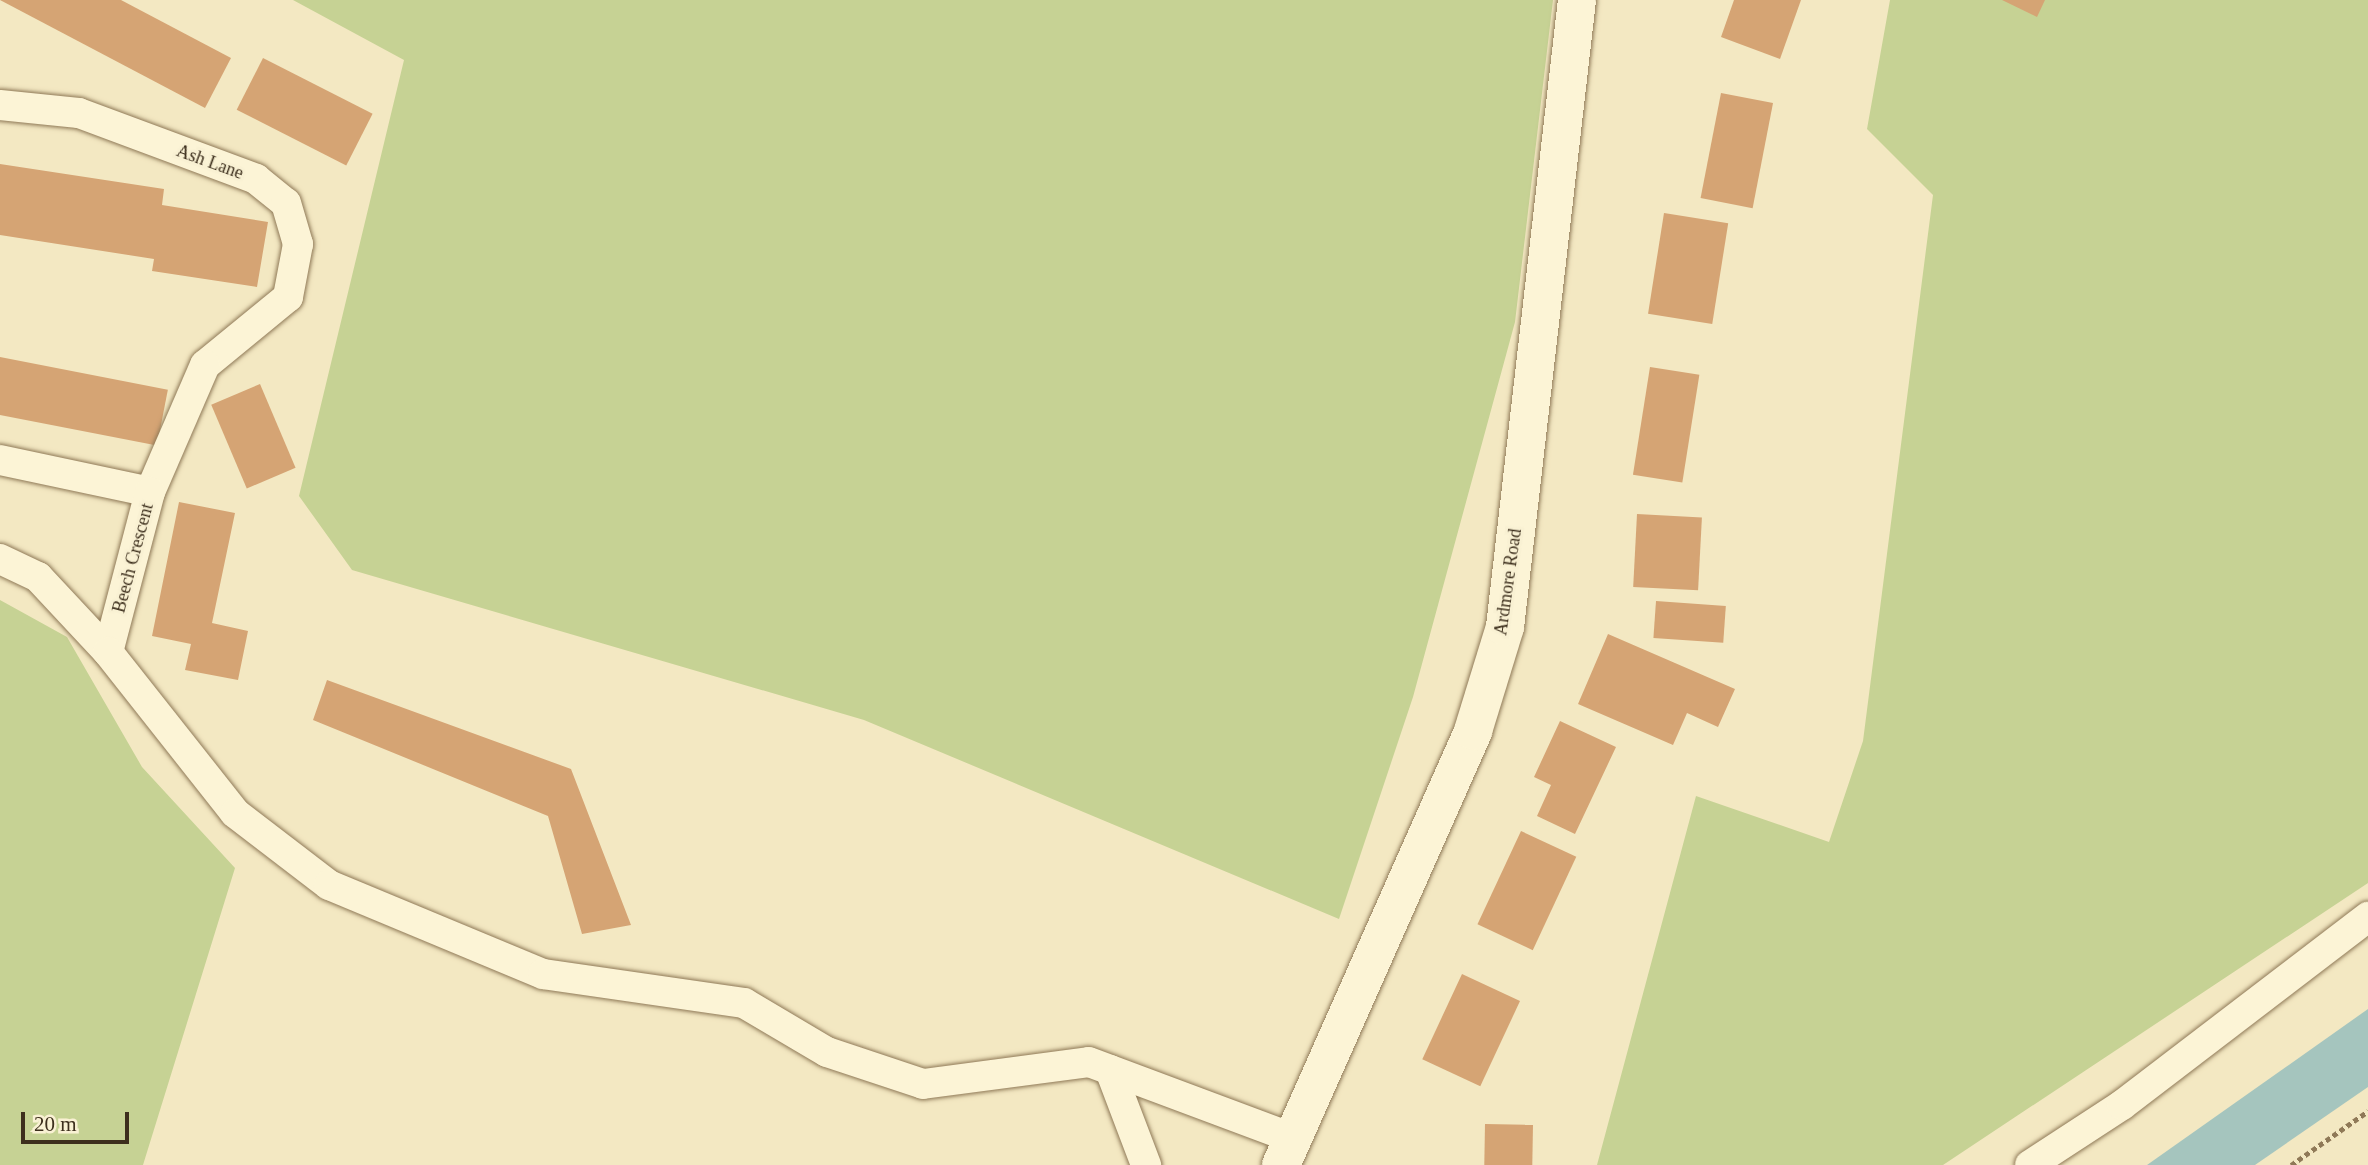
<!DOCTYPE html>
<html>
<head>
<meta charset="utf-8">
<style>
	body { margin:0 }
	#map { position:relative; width:2368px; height:1165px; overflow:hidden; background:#f3e8c2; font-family:"Times New Roman",serif }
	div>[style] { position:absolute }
	.green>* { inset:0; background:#c6d294 }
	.water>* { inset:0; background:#a5c5be }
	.building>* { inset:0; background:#d5a474; transform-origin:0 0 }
	.path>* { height:4.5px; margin-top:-2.25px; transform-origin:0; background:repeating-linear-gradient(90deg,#8f7957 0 5px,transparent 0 8.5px) }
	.roads { filter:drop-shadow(0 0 2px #8f7957) drop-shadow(0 0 2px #8f7957) }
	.street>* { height:30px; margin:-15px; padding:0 15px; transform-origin:15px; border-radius:15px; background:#fcf4d6 }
	.secondary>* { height:38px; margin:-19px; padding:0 19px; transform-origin:19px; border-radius:19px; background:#fcf4d6 }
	span { translate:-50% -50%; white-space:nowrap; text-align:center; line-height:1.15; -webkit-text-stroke:6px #f9f1d3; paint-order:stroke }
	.street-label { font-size:18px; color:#3d2f1d }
	.scale { position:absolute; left:21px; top:1112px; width:108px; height:32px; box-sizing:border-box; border:4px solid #3d2f1d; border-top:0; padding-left:9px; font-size:21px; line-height:24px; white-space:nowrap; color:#3d2f1d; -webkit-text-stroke:5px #f9f1d3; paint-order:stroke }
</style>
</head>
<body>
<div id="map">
	<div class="green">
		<div style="clip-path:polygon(293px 0,1553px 0,1515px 322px,1413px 697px,1339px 919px,864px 720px,352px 570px,299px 496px,404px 60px)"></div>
		<div style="clip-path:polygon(1890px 0,2368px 0,2368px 883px,1943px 1165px,1597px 1165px,1696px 796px,1829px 842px,1863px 741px,1933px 195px,1867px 129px)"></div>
		<div style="clip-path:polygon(0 600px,67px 637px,142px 767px,235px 868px,143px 1165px,0 1165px)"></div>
	</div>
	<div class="water">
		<div style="clip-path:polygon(2368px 1009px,2368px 1087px,2255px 1165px,2147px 1165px)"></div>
	</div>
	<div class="building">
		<div style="clip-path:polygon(0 0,121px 0,231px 58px,205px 108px)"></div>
		<div style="clip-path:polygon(1734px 0,1801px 0,1780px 59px,1721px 37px)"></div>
		<div style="clip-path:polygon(2002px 0,2045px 0,2037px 17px)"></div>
		<div style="left:263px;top:58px;width:123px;height:58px;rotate:27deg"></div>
		<div style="left:1721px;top:93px;width:53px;height:107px;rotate:11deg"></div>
		<div style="clip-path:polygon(0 164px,164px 189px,162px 205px,268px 222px,257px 287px,152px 271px,154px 259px,0 235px)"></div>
		<div style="left:1664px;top:213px;width:65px;height:102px;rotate:9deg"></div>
		<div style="left:0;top:357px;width:171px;height:57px;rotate:11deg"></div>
		<div style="left:1650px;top:367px;width:50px;height:109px;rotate:9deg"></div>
		<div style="left:260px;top:384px;width:91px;height:53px;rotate:67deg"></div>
		<div style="clip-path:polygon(179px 502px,235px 513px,212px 623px,248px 631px,238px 680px,185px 670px,191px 644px,152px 636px)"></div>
		<div style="left:1637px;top:514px;width:65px;height:73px;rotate:3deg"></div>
		<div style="left:1656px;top:601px;width:70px;height:37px;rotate:4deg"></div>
		<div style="clip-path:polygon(1608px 634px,1735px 689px,1718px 727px,1687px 713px,1673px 745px,1578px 704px)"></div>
		<div style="clip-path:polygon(327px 680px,571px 769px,631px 925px,582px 934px,548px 816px,313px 720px)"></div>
		<div style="clip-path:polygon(1560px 721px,1616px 747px,1575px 834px,1537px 816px,1551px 785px,1534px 777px)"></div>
		<div style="left:1521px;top:831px;width:61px;height:103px;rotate:25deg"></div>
		<div style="left:1462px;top:974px;width:64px;height:94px;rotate:25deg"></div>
		<div style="left:1485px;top:1124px;width:48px;height:41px;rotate:1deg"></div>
	</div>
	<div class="path">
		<div style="left:2291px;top:1165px;width:94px;rotate:-35deg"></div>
	</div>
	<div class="roads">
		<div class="street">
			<div style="left:0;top:105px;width:79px;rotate:5.8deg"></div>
			<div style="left:79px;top:113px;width:189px;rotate:20.4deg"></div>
			<div style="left:256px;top:179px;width:38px;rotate:39deg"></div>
			<div style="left:286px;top:203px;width:43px;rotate:73.7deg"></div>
			<div style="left:298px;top:244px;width:54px;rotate:100.7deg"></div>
			<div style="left:288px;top:297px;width:107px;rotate:140.7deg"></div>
			<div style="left:205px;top:365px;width:138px;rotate:113.4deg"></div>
			<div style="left:0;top:460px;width:153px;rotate:12deg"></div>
			<div style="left:150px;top:492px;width:165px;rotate:104.7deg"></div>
			<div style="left:0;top:559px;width:42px;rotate:25.3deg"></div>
			<div style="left:38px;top:577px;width:103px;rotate:47deg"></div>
			<div style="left:108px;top:652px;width:205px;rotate:51.7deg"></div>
			<div style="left:235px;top:813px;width:118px;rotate:37.5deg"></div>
			<div style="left:329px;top:885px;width:232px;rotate:22.6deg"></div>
			<div style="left:543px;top:974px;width:203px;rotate:8.2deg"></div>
			<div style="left:744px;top:1003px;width:96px;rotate:30.6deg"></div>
			<div style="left:827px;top:1052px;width:101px;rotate:18.4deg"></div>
			<div style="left:923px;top:1084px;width:167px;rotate:-7.5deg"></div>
			<div style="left:1089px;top:1062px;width:215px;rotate:20.5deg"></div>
			<div style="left:1110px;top:1070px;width:102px;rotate:69.2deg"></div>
			<div style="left:2030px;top:1165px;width:110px;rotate:-33.1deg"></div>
			<div style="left:2122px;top:1105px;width:310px;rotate:-37.4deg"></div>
		</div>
		<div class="secondary">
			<div style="left:1281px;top:1165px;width:475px;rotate:-66.1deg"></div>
			<div style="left:1473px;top:731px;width:109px;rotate:-72.9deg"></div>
			<div style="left:1505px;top:627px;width:631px;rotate:-83.45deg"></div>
		</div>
	</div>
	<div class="street-label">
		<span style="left:210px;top:162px;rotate:20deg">Ash Lane</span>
		<span style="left:133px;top:558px;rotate:-75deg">Beech Crescent</span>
		<span style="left:1508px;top:582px;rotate:-82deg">Ardmore Road</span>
	</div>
	<div class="scale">20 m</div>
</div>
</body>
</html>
